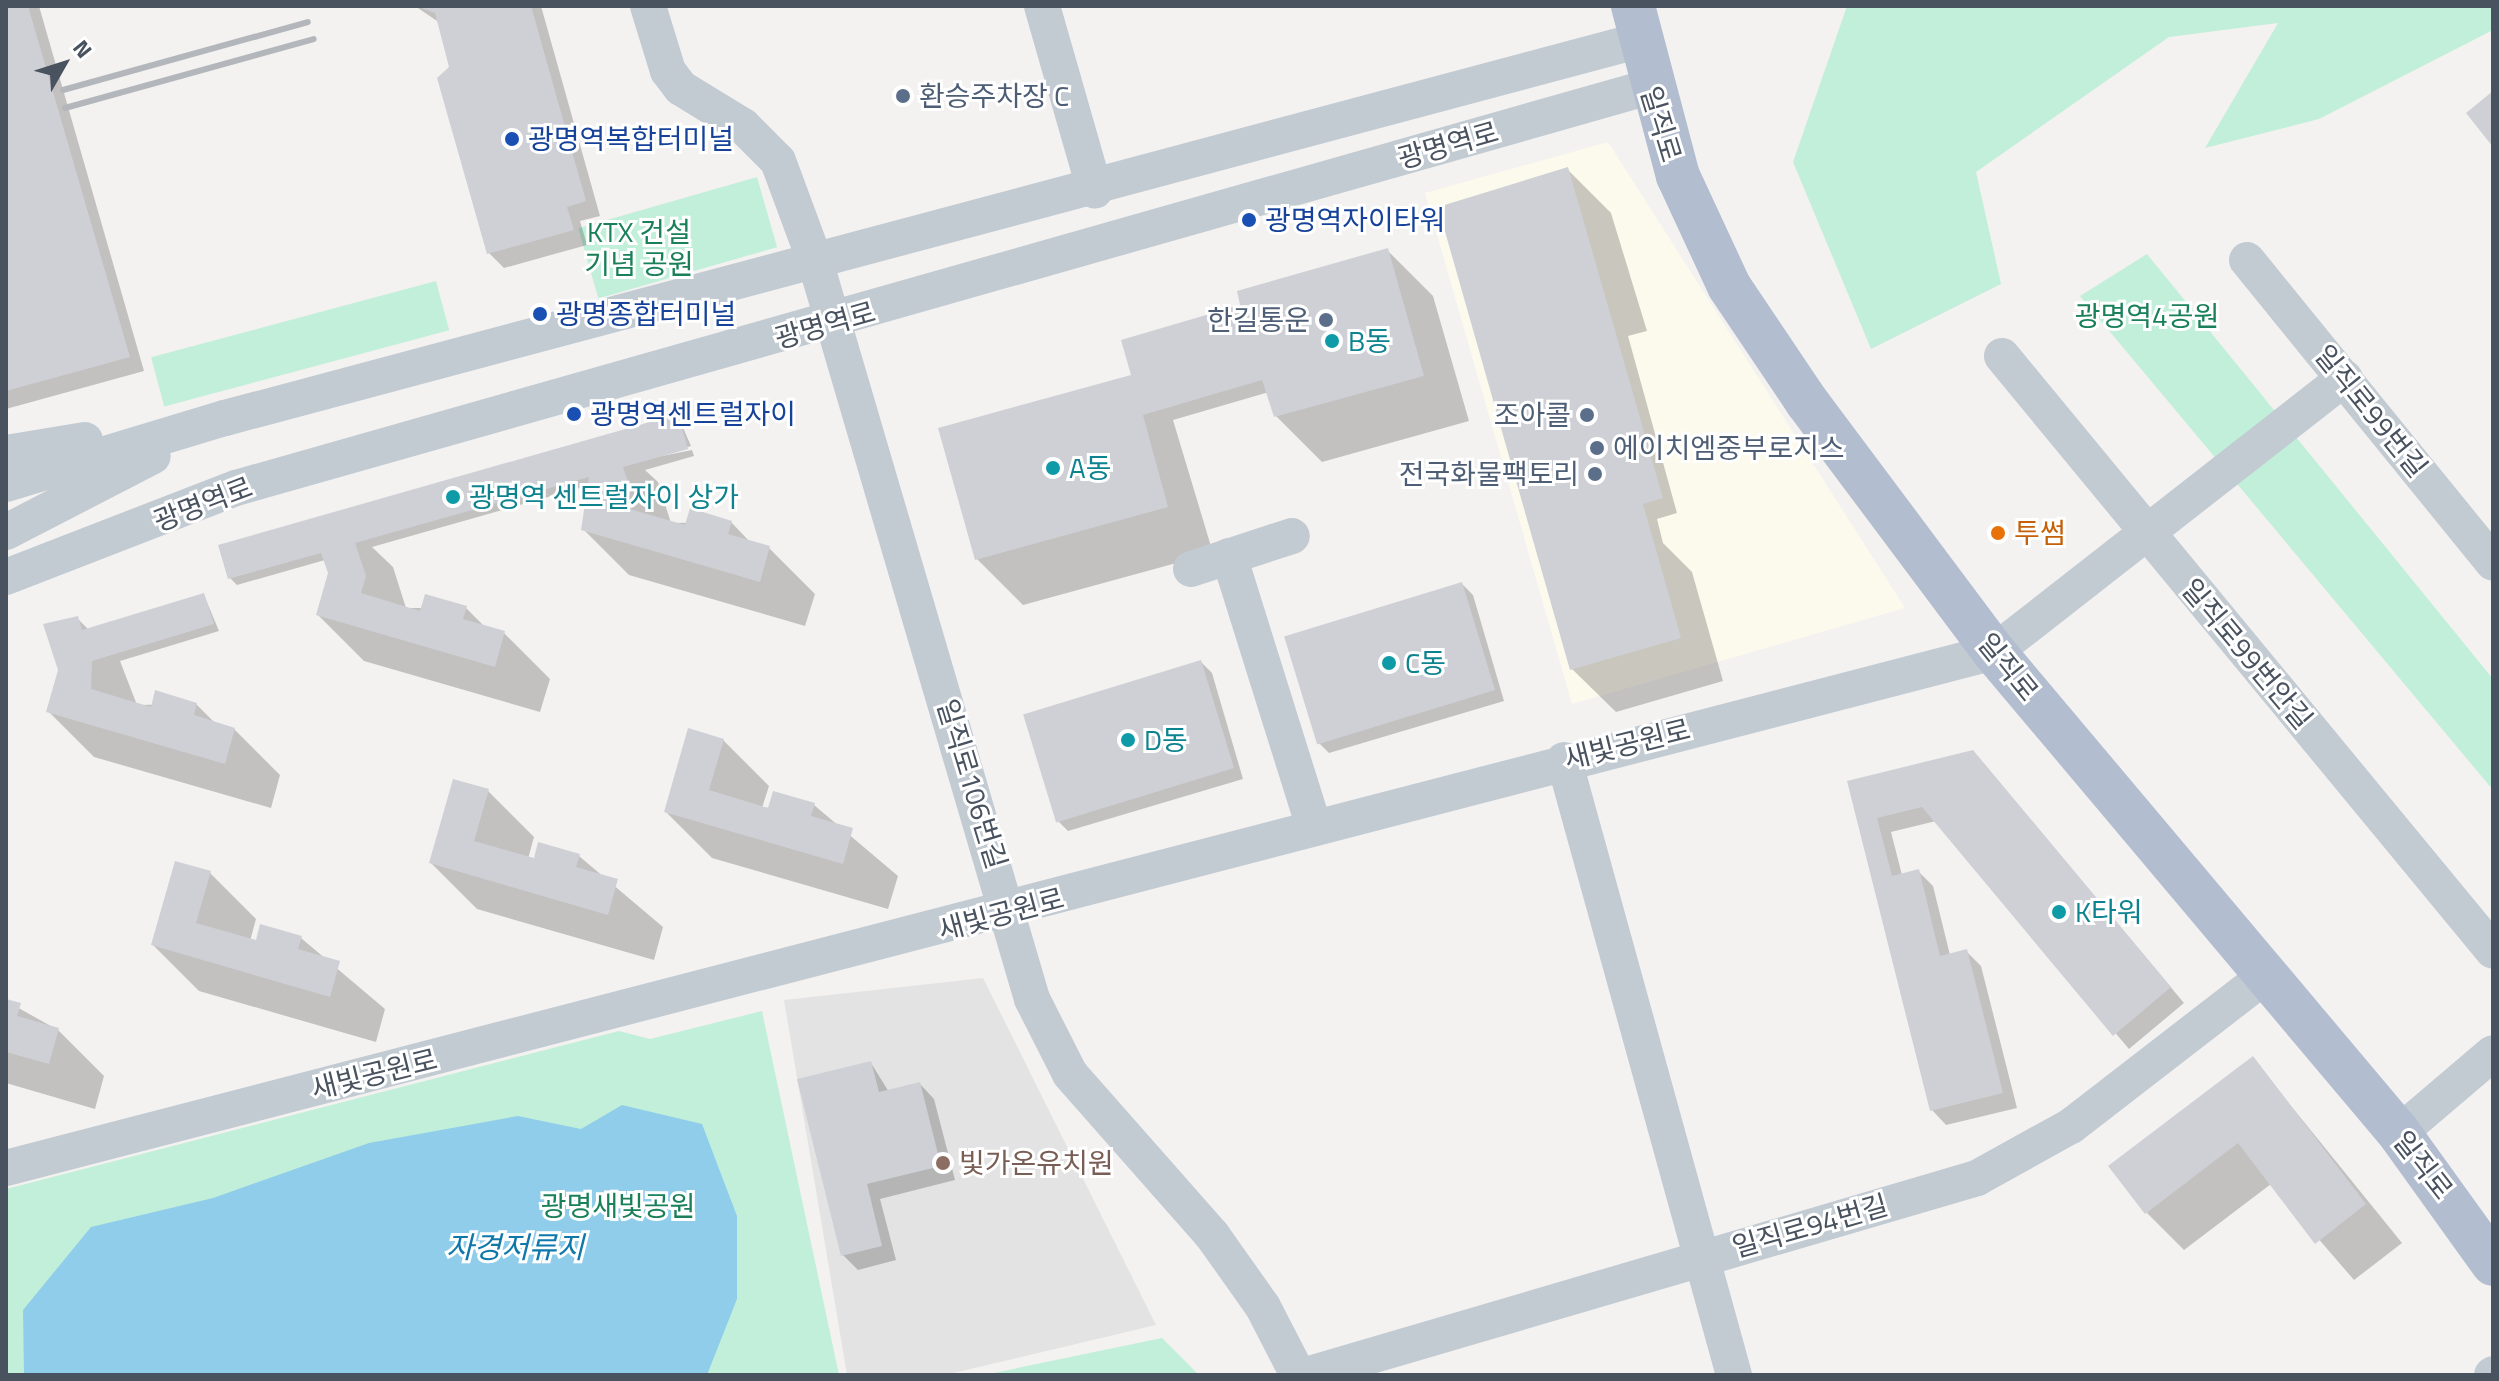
<!DOCTYPE html>
<html>
<head>
<meta charset="utf-8">
<style>
	body { margin:0 }
	#map { position:relative; width:2499px; height:1381px; overflow:hidden; background:#f3f2f1; font-family:"Titillium Web","Noto Sans KR",sans-serif }
	div>[style] { position:absolute }
	.commercial>* { inset:0; background:#fcf9ed }
	.education>* { inset:0; background:#e4e3e3 }
	.green>* { inset:0; background:#c2efd9; transform-origin:0 0 }
	.water>* { inset:0; background:#90cdeb }
	.shadow>* { inset:0; background:#0003 }
	.building>* { inset:0; background:#ced0d5; transform-origin:0 0 }
	.minor>* { height:36px; margin:-18px; padding:0 18px; transform-origin:18px; border-radius:18px; background:#c2cad2 }
	.major>* { height:44px; margin:-22px; padding:0 22px; transform-origin:22px; border-radius:22px; background:#b2bdcf }
	.rail>* { height:6px; margin:-3px; padding:0 3px; transform-origin:3px; border-radius:3px; background:#b3b6bb }
	.dots>* { width:22px; height:22px; translate:-50% -50%; box-sizing:border-box; border:4px solid #fff; border-radius:50% }
	span { translate:-50% -50%; white-space:nowrap; text-align:center; line-height:1.15; -webkit-text-stroke:6px #fff; paint-order:stroke }
	.service-label { font-size:28px; color:#4e5e75 }
	.left { translate:0 -50%; text-align:left }
	.right { translate:-100% -50%; text-align:right }
	.street-label { font-size:28px; color:#49525f }
	.transit-label { font-size:28px; color:#164399 }
	.park-label { font-size:28px; color:#1a8059 }
	.culture-label { font-size:28px; color:#0d838f }
	.food-label { font-size:28px; color:#c56008 }
	.education-label { font-size:28px; color:#785e54 }
	.water-label { font-size:30px; color:#0f78ab; font-style:italic }
	.frame { position:absolute; inset:0; border:8px solid #49525f; pointer-events:none }
	.north { position:absolute; left:24px; top:24px; width:80px; height:80px; -webkit-text-stroke:6px #fff; paint-order:stroke; rotate:51deg; font-size:22px; font-weight:700; line-height:32px; text-align:center; color:#49525f }
	.north::after { content:''; display:block; margin:auto; width:28px; height:36px; background:#49525f; clip-path:polygon(50% 0,100% 100%,50% 72%,0 100%) }
</style>
</head>
<body>
<div id="map">
	<div class="commercial">
		<div style="clip-path:polygon(1608px 142px,1905px 608px,1572px 704px,1425px 193px)"></div>
	</div>
	<div class="education">
		<div style="clip-path:polygon(983px 978px,1156px 1325px,945px 1375px,847px 1375px,784px 1000px)"></div>
	</div>
	<div class="green">
		<div style="clip-path:polygon(1847px 6px,2493px 6px,2493px 30px,2319px 119px,2205px 148px,2278px 23px,2169px 37px,1976px 172px,2001px 284px,1871px 349px,1793px 162px)"></div>
		<div style="left:757px;top:177px;width:73px;height:186px;rotate:74deg"></div>
		<div style="clip-path:polygon(2147px 254px,2493px 679px,2493px 790px,2080px 296px)"></div>
		<div style="left:436px;top:281px;width:51px;height:295px;rotate:75deg"></div>
		<div style="clip-path:polygon(762px 1011px,839px 1375px,6px 1375px,6px 1189px,619px 1031px,650px 1039px)"></div>
		<div style="clip-path:polygon(1162px 1338px,1199px 1375px,984px 1375px)"></div>
	</div>
	<div class="water">
		<div style="clip-path:polygon(622px 1105px,702px 1124px,737px 1216px,737px 1299px,707px 1375px,24px 1375px,23px 1310px,91px 1227px,213px 1198px,369px 1143px,518px 1116px,581px 1129px)"></div>
	</div>
	<div class="shadow">
		<div style="clip-path:polygon(6px 6px,39px 6px,144px 371px,6px 409px)"></div>
		<div style="clip-path:polygon(415px 6px,541px 6px,600px 216px,580px 221px,587px 245px,504px 268px,489px 253px,440px 23px)"></div>
		<div style="clip-path:polygon(1568px 170px,1611px 213px,1647px 331px,1628px 336px,1677px 513px,1657px 519px,1663px 543px,1692px 572px,1723px 681px,1616px 712px,1572px 669px)"></div>
		<div style="clip-path:polygon(1387px 250px,1433px 296px,1469px 421px,1322px 462px,1276px 416px,1269px 392px,1173px 420px,1213px 553px,1023px 605px,977px 559px,1130px 377px,1240px 308px)"></div>
		<div style="clip-path:polygon(678px 416px,691px 446px,637px 461px,692px 450px,694px 456px,645px 470px,658px 482px,671px 523px,731px 522px,750px 542px,769px 548px,815px 594px,805px 626px,629px 575px,583px 529px,594px 484px,372px 547px,393px 567px,406px 608px,466px 608px,485px 627px,504px 633px,550px 679px,540px 712px,364px 661px,318px 615px,330px 573px,325px 560px,237px 585px,230px 578px)"></div>
		<div style="clip-path:polygon(1462px 584px,1473px 595px,1504px 701px,1329px 753px,1318px 742px)"></div>
		<div style="clip-path:polygon(204px 595px,219px 631px,120px 661px,137px 705px,196px 704px,216px 724px,234px 729px,280px 775px,271px 808px,94px 757px,48px 711px,77px 618px,89px 630px)"></div>
		<div style="clip-path:polygon(1201px 662px,1212px 673px,1243px 779px,1068px 831px,1057px 820px)"></div>
		<div style="clip-path:polygon(723px 740px,769px 786px,762px 808px,814px 805px,898px 876px,888px 909px,712px 858px,666px 812px)"></div>
		<div style="clip-path:polygon(1987px 768px,2184px 1003px,2129px 1049px,1936px 821px,1891px 832px,1902px 875px,1918px 871px,1933px 886px,1950px 955px,1966px 951px,1981px 966px,2017px 1108px,1946px 1125px,1932px 1110px,1850px 782px)"></div>
		<div style="clip-path:polygon(488px 791px,534px 837px,528px 859px,579px 856px,663px 927px,654px 960px,477px 909px,431px 863px)"></div>
		<div style="clip-path:polygon(210px 873px,256px 919px,250px 941px,301px 938px,385px 1009px,376px 1042px,199px 991px,153px 945px)"></div>
		<div style="clip-path:polygon(6px 1001px,58px 1030px,104px 1076px,95px 1109px,6px 1083px)"></div>
		<div style="clip-path:polygon(2253px 1059px,2402px 1243px,2354px 1280px,2271px 1184px,2184px 1250px,2147px 1213px)"></div>
		<div style="clip-path:polygon(871px 1063px,889px 1092px,920px 1084px,934px 1099px,955px 1180px,880px 1199px,896px 1260px,858px 1270px,843px 1255px)"></div>
	</div>
	<div class="building">
		<div style="clip-path:polygon(6px 6px,28px 6px,130px 357px,6px 391px)"></div>
		<div style="clip-path:polygon(416px 6px,531px 6px,586px 201px,567px 207px,574px 230px,487px 254px,437px 78px,449px 67px,435px 13px)"></div>
		<div style="clip-path:polygon(2493px 91px,2493px 147px,2466px 113px)"></div>
		<div style="clip-path:polygon(1568px 167px,1663px 498px,1643px 504px,1681px 638px,1570px 670px,1438px 207px)"></div>
		<div style="clip-path:polygon(1388px 248px,1424px 376px,1274px 417px,1262px 380px,1143px 415px,1168px 507px,975px 560px,938px 428px,1131px 375px,1121px 340px,1240px 305px,1237px 291px)"></div>
		<div style="clip-path:polygon(678px 414px,688px 449px,623px 467px,631px 490px,626px 508px,685px 525px,690px 508px,732px 521px,728px 534px,770px 546px,760px 582px,581px 530px,589px 477px,355px 543px,366px 576px,361px 593px,420px 611px,425px 594px,467px 606px,463px 619px,505px 631px,495px 667px,316px 615px,328px 573px,321px 553px,228px 579px,218px 545px)"></div>
		<div style="left:1462px;top:582px;width:113px;height:186px;rotate:73deg"></div>
		<div style="clip-path:polygon(204px 593px,214px 624px,92px 661px,91px 689px,151px 707px,155px 690px,197px 703px,194px 715px,235px 728px,225px 764px,46px 712px,58px 670px,43px 624px,78px 616px,82px 630px)"></div>
		<div style="left:1201px;top:660px;width:113px;height:186px;rotate:73deg"></div>
		<div style="clip-path:polygon(688px 728px,724px 739px,709px 790px,768px 808px,773px 791px,815px 803px,811px 816px,853px 828px,843px 864px,664px 812px)"></div>
		<div style="clip-path:polygon(1973px 750px,2171px 987px,2113px 1036px,1922px 807px,1877px 818px,1892px 876px,1919px 869px,1940px 956px,1967px 949px,2003px 1093px,1930px 1111px,1847px 781px)"></div>
		<div style="clip-path:polygon(453px 779px,489px 789px,474px 841px,534px 858px,538px 842px,580px 854px,576px 867px,618px 879px,608px 915px,429px 863px)"></div>
		<div style="clip-path:polygon(175px 861px,211px 871px,196px 923px,256px 940px,260px 924px,302px 936px,298px 949px,340px 961px,330px 997px,151px 945px)"></div>
		<div style="clip-path:polygon(6px 999px,21px 1003px,17px 1016px,59px 1028px,49px 1064px,6px 1052px)"></div>
		<div style="clip-path:polygon(2253px 1056px,2366px 1204px,2315px 1244px,2238px 1143px,2145px 1214px,2108px 1166px)"></div>
		<div style="clip-path:polygon(871px 1061px,879px 1092px,920px 1082px,941px 1166px,867px 1184px,882px 1246px,841px 1256px,797px 1079px)"></div>
	</div>
	<div class="minor">
		<div style="left:648px;top:6px;width:68px;rotate:72.9deg"></div>
		<div style="left:668px;top:71px;width:21px;rotate:53deg"></div>
		<div style="left:681px;top:88px;width:73px;rotate:31.5deg"></div>
		<div style="left:743px;top:126px;width:49px;rotate:45deg"></div>
		<div style="left:778px;top:161px;width:110px;rotate:69.7deg"></div>
		<div style="left:816px;top:264px;width:766px;rotate:73.62deg"></div>
		<div style="left:1032px;top:999px;width:84px;rotate:63.1deg"></div>
		<div style="left:1070px;top:1074px;width:215px;rotate:48.6deg"></div>
		<div style="left:1212px;top:1235px;width:88px;rotate:54.7deg"></div>
		<div style="left:1263px;top:1307px;width:76px;rotate:62.8deg"></div>
		<div style="left:1042px;top:6px;width:192px;rotate:74deg"></div>
		<div style="left:2247px;top:260px;width:390px;rotate:50.9deg"></div>
		<div style="left:2002px;top:356px;width:771px;rotate:50.47deg"></div>
		<div style="left:6px;top:453px;width:80px;rotate:-9.3deg"></div>
		<div style="left:6px;top:484px;width:229px;rotate:-16.8deg"></div>
		<div style="left:225px;top:418px;width:1461px;rotate:-14.95deg"></div>
		<div style="left:6px;top:532px;width:165px;rotate:-27.3deg"></div>
		<div style="left:1229px;top:556px;width:285px;rotate:72.6deg"></div>
		<div style="left:1191px;top:569px;width:106px;rotate:-18.1deg"></div>
		<div style="left:6px;top:577px;width:247px;rotate:-21.2deg"></div>
		<div style="left:236px;top:488px;width:1469px;rotate:-15.84deg"></div>
		<div style="left:1564px;top:760px;width:638px;rotate:74.55deg"></div>
		<div style="left:2399px;top:1133px;width:123px;rotate:-40.4deg"></div>
		<div style="left:6px;top:1168px;width:2054px;rotate:-14.55deg"></div>
		<div style="left:1994px;top:652px;width:445px;rotate:-38deg"></div>
		<div style="left:1306px;top:1375px;width:699px;rotate:-16.36deg"></div>
		<div style="left:1977px;top:1178px;width:107px;rotate:-29deg"></div>
		<div style="left:2071px;top:1126px;width:245px;rotate:-37.7deg"></div>
		<div style="left:2492px;top:1375px;width:1px;rotate:-45deg"></div>
	</div>
	<div class="major">
		<div style="left:1633px;top:6px;width:176px;rotate:75.2deg"></div>
		<div style="left:1678px;top:176px;width:121px;rotate:65.1deg"></div>
		<div style="left:1729px;top:286px;width:140px;rotate:56.1deg"></div>
		<div style="left:1807px;top:402px;width:312px;rotate:53.2deg"></div>
		<div style="left:1994px;top:652px;width:629px;rotate:49.9deg"></div>
		<div style="left:2399px;top:1133px;width:161px;rotate:54.3deg"></div>
	</div>
	<div class="rail">
		<div style="left:63px;top:90px;width:254px;rotate:-15.5deg"></div>
		<div style="left:65px;top:108px;width:258px;rotate:-15.5deg"></div>
	</div>
	<div class="dots">
		<div style="left:903px;top:96px;background:#5c6f8a"></div>
		<div style="left:512px;top:139px;background:#1a4fb4"></div>
		<div style="left:1249px;top:220px;background:#1a4fb4"></div>
		<div style="left:540px;top:314px;background:#1a4fb4"></div>
		<div style="left:1326px;top:320px;background:#5c6f8a"></div>
		<div style="left:1332px;top:341px;background:#0f9aa8"></div>
		<div style="left:574px;top:414px;background:#1a4fb4"></div>
		<div style="left:1587px;top:415px;background:#5c6f8a"></div>
		<div style="left:1597px;top:448px;background:#5c6f8a"></div>
		<div style="left:1053px;top:468px;background:#0f9aa8"></div>
		<div style="left:1595px;top:474px;background:#5c6f8a"></div>
		<div style="left:453px;top:497px;background:#0f9aa8"></div>
		<div style="left:1998px;top:533px;background:#e8710a"></div>
		<div style="left:1389px;top:663px;background:#0f9aa8"></div>
		<div style="left:1128px;top:740px;background:#0f9aa8"></div>
		<div style="left:2059px;top:912px;background:#0f9aa8"></div>
		<div style="left:943px;top:1163px;background:#8d6e63"></div>
	</div>
	<div class="service-label">
		<span class="left" style="left:919px;top:96px">환승주차장 C</span>
		<span class="right" style="left:1310px;top:320px">한길통운</span>
		<span class="right" style="left:1571px;top:415px">조아콜</span>
		<span class="left" style="left:1613px;top:448px">에이치엠중부로지스</span>
		<span class="right" style="left:1579px;top:474px">전국화물팩토리</span>
	</div>
	<div class="street-label">
		<span style="left:1661px;top:124px;rotate:73deg">일직로</span>
		<span style="left:1448px;top:145px;rotate:-16deg">광명역로</span>
		<span style="left:825px;top:325px;rotate:-16deg">광명역로</span>
		<span style="left:2371px;top:411px;rotate:51deg">일직로99번길</span>
		<span style="left:203px;top:504px;rotate:-21deg">광명역로</span>
		<span style="left:2247px;top:654px;rotate:50deg">일직로99번안길</span>
		<span style="left:2008px;top:667px;rotate:51deg">일직로</span>
		<span style="left:1627px;top:744px;rotate:-14deg">새빛공원로</span>
		<span style="left:972px;top:784px;rotate:73deg">일직로106번길</span>
		<span style="left:1001px;top:914px;rotate:-15deg">새빛공원로</span>
		<span style="left:374px;top:1074px;rotate:-14deg">새빛공원로</span>
		<span style="left:2423px;top:1165px;rotate:52deg">일직로</span>
		<span style="left:1810px;top:1226px;rotate:-16deg">일직로94번길</span>
	</div>
	<div class="transit-label">
		<span class="left" style="left:528px;top:139px">광명역복합터미널</span>
		<span class="left" style="left:1265px;top:220px">광명역자이타워</span>
		<span class="left" style="left:556px;top:314px">광명종합터미널</span>
		<span class="left" style="left:590px;top:414px">광명역센트럴자이</span>
	</div>
	<div class="park-label">
		<span style="left:639px;top:248px">KTX 건설<br>기념 공원</span>
		<span style="left:2147px;top:316px">광명역4공원</span>
		<span style="left:618px;top:1206px">광명새빛공원</span>
	</div>
	<div class="culture-label">
		<span class="left" style="left:1348px;top:341px">B동</span>
		<span class="left" style="left:1069px;top:468px">A동</span>
		<span class="left" style="left:469px;top:497px">광명역 센트럴자이 상가</span>
		<span class="left" style="left:1405px;top:663px">C동</span>
		<span class="left" style="left:1144px;top:740px">D동</span>
		<span class="left" style="left:2075px;top:912px">K타워</span>
	</div>
	<div class="food-label">
		<span class="left" style="left:2014px;top:533px">투썸</span>
	</div>
	<div class="education-label">
		<span class="left" style="left:959px;top:1163px">빛가온유치원</span>
	</div>
	<div class="water-label">
		<span style="left:515px;top:1247px">자경저류지</span>
	</div>
	<div class="frame"></div>
	<div class="north">N</div>
</div>
</body>
</html>
